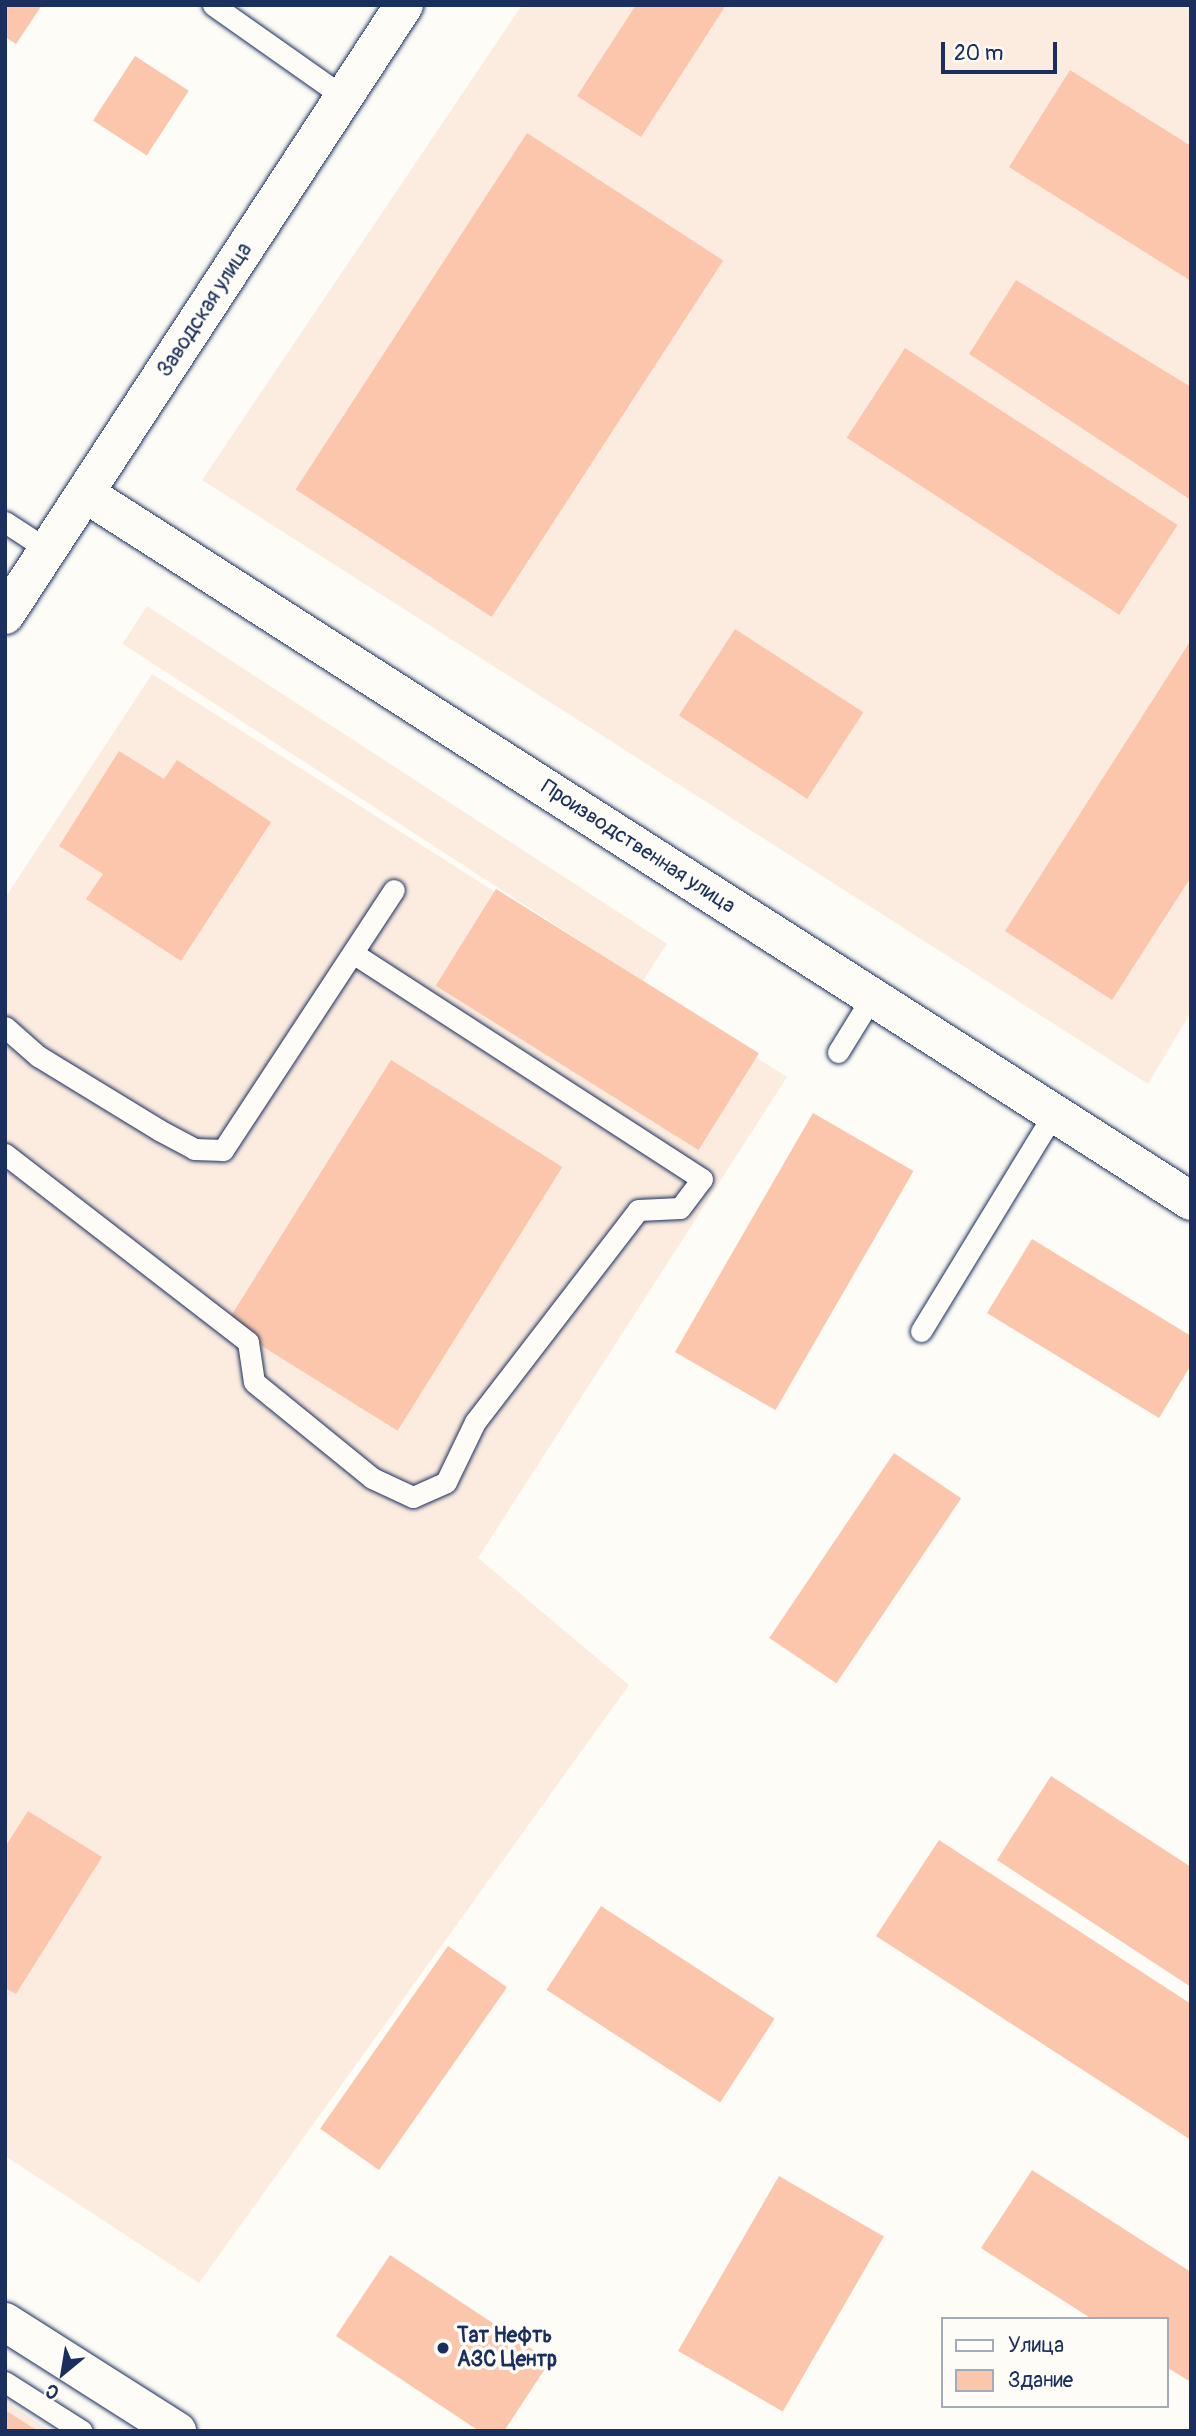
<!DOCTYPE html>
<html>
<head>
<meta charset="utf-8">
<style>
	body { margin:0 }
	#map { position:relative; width:1196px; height:2436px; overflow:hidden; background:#fdfcf7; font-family:Pangolin,sans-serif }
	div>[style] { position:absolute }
	.built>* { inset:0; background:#fcece0; transform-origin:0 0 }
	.building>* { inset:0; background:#fbc6ac; transform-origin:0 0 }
	.roads { filter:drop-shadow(0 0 2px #1b2f5e) drop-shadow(0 0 2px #1b2f5e) }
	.lane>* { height:21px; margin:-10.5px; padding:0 10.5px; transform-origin:10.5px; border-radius:10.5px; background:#fdfcf7 }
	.street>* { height:38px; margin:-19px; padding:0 19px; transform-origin:19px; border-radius:19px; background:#fdfcf7 }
	.secondary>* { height:38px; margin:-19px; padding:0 19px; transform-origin:19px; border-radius:19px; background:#fdfcf7 }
	.dots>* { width:19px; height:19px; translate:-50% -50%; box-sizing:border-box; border:4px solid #fdfcf7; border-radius:50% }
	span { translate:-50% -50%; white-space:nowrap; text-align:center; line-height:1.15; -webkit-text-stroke:7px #fdfcf7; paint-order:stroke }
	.street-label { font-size:21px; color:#1b2f5e }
	.poi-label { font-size:21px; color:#1b2f5e; font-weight:700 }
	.left { translate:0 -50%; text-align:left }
	.frame { position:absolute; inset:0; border:7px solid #1b2f5e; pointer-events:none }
	.legend { position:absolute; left:941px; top:2317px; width:228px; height:91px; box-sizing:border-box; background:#fdfcf7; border:2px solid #a3aaba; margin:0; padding:9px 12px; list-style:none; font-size:21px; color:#1b2f5e }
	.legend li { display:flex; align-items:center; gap:14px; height:35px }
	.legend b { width:35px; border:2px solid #a3aaba }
	.north { position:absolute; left:28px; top:2338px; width:70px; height:70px; -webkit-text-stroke:5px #fdfcf7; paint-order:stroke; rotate:210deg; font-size:19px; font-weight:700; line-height:28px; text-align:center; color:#1b2f5e }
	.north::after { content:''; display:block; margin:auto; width:24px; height:32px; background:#1b2f5e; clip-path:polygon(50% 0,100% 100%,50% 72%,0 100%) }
	.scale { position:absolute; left:941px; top:42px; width:116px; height:32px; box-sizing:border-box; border:4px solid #1b2f5e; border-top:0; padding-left:9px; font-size:21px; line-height:24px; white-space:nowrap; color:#1b2f5e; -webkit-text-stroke:5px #fdfcf7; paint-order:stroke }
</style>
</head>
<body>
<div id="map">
	<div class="built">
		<div style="clip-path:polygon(522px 5px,1191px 5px,1191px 1012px,1148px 1084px,202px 480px)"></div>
		<div style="left:147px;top:606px;width:620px;height:45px;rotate:33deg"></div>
		<div style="clip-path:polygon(152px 674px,787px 1077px,478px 1558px,629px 1685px,199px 2283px,5px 2156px,5px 898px)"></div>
		<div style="clip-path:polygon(5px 2401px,51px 2431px,5px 2431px)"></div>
	</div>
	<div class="building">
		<div style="clip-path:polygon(5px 5px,42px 5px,16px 44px,5px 37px)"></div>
		<div style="clip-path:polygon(636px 5px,726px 5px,641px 137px,577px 96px)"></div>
		<div style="left:135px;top:56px;width:64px;height:77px;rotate:33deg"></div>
		<div style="clip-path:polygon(1070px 70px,1191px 146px,1191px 281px,1009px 167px)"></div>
		<div style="left:527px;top:133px;width:234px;height:425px;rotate:33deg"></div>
		<div style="clip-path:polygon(1016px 280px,1191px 387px,1191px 500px,969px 354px)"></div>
		<div style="left:905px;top:348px;width:325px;height:107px;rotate:33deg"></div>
		<div style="left:735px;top:629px;width:153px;height:103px;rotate:33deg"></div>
		<div style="clip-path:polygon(1191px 640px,1191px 877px,1112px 1000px,1005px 931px)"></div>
		<div style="clip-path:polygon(119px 751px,164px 779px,177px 760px,271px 822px,181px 961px,86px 899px,103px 874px,59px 846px)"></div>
		<div style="left:496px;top:889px;width:310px;height:114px;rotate:32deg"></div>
		<div style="left:391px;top:1060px;width:202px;height:311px;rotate:32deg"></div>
		<div style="left:813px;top:1113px;width:116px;height:276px;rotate:30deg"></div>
		<div style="clip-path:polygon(1032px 1239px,1191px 1336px,1191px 1365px,1159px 1418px,987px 1313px)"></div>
		<div style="left:894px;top:1453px;width:81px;height:223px;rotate:34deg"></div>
		<div style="clip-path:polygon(1051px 1776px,1191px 1867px,1191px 1987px,997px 1860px)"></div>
		<div style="clip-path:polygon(28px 1811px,102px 1857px,16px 1994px,5px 1988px,5px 1847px)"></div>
		<div style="clip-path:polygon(939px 1840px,1191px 2004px,1191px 2140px,876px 1936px)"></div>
		<div style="left:601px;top:1906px;width:207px;height:100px;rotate:33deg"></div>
		<div style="left:448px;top:1946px;width:72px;height:223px;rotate:35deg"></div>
		<div style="clip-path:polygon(1032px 2170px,1191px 2272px,1191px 2382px,1166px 2367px,1166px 2319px,1092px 2319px,981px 2248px)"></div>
		<div style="left:779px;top:2176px;width:121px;height:202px;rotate:30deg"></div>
		<div style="clip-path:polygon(390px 2255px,550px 2361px,504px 2431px,479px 2431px,336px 2336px)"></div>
		<div style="clip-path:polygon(5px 2410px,38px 2431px,5px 2431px)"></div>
	</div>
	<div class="roads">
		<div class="lane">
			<div style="left:213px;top:5px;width:160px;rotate:35.1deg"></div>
			<div style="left:5px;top:522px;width:51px;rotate:33.1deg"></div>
			<div style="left:5px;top:1027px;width:44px;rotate:41.3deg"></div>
			<div style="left:38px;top:1056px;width:142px;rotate:31.4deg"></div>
			<div style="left:159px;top:1130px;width:40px;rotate:28deg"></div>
			<div style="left:194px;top:1149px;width:29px;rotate:2deg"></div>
			<div style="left:223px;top:1150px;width:311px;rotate:-56.7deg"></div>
			<div style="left:838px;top:1052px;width:65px;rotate:-58.3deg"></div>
			<div style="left:5px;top:1154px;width:307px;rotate:37.7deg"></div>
			<div style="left:248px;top:1342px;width:40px;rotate:81.5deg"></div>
			<div style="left:254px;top:1382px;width:152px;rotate:39.1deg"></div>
			<div style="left:372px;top:1478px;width:45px;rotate:24.9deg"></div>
			<div style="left:413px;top:1497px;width:36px;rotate:-24deg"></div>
			<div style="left:446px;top:1482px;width:67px;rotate:-64.2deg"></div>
			<div style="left:475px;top:1422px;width:267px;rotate:-52.4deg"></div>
			<div style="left:638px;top:1210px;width:42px;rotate:-2.7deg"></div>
			<div style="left:680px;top:1208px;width:36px;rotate:-53deg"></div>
			<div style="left:702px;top:1179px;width:416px;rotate:-147.1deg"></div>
			<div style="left:921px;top:1331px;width:255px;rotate:-58.6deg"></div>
			<div style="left:5px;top:2382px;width:91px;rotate:32.5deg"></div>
		</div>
		<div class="street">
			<div style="left:86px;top:494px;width:1312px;rotate:32.61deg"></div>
			<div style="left:5px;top:2322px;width:204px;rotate:32.4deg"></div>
		</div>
		<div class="secondary">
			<div style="left:5px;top:615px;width:729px;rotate:-56.81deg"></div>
		</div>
	</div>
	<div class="dots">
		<div style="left:443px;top:2348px;background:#1b2f5e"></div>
	</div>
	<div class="street-label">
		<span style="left:205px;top:310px;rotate:-57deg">Заводская улица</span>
		<span style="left:638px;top:847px;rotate:33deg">Производственная улица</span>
	</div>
	<div class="poi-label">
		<span class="left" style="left:457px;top:2348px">Тат Нефть<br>АЗС Центр</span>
	</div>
	<div class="frame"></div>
	<ul class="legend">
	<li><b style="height:9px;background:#fdfcf7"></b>Улица</li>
	<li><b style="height:19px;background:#fbc6ac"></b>Здание</li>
	</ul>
	<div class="north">С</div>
	<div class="scale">20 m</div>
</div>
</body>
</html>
